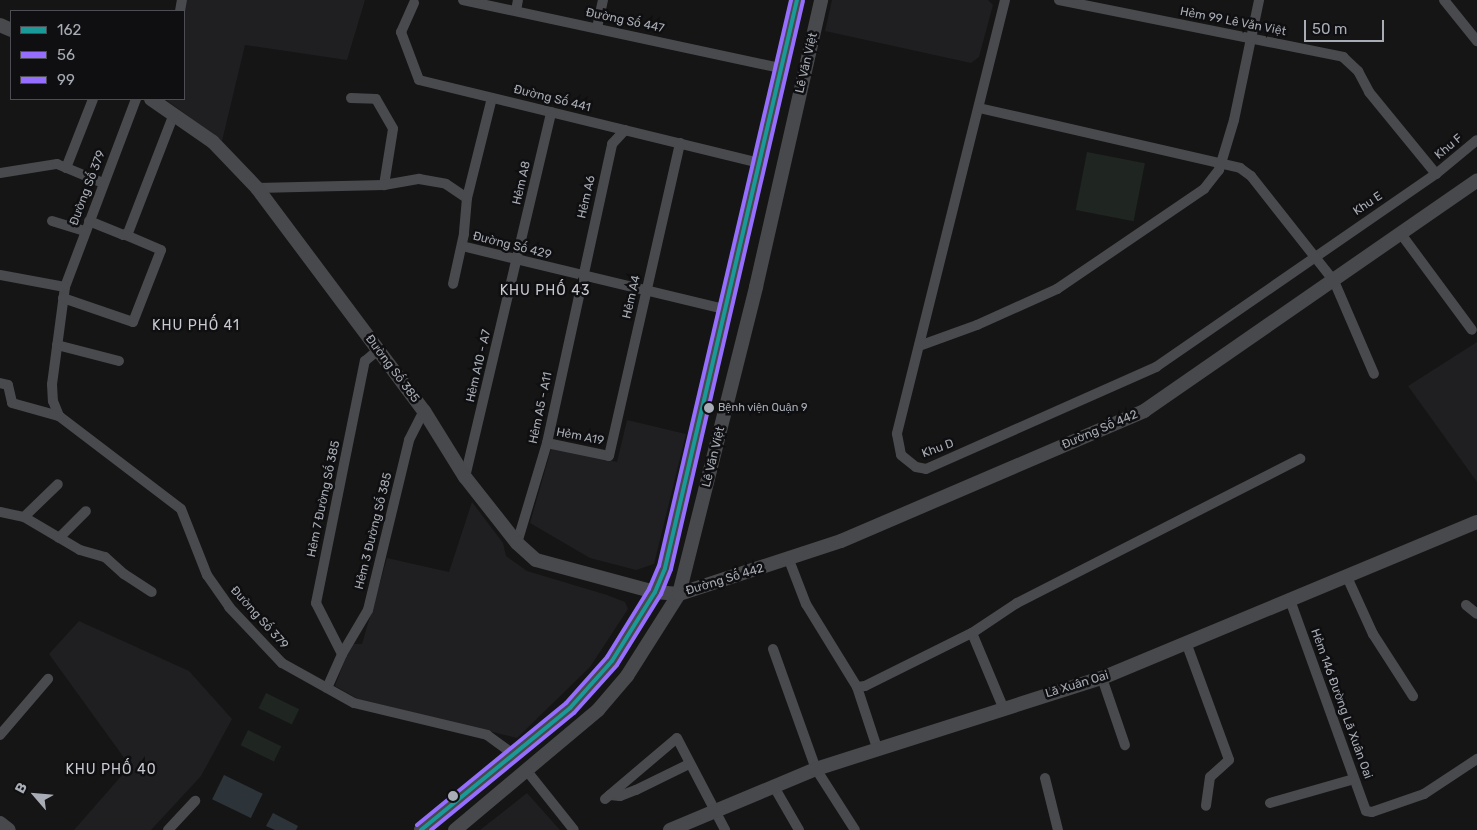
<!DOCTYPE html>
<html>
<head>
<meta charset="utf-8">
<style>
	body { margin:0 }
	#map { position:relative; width:1477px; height:830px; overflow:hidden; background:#151515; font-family:Rubik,sans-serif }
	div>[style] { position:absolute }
	.built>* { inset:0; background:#1f1f21 }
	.green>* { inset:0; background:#1f2520; transform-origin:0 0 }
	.water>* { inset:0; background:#2d3439; transform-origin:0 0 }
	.street>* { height:10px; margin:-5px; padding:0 5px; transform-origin:5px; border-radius:5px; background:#494a4e }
	.secondary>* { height:14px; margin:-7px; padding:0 7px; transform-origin:7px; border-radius:7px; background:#48494c }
	.bus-1>* { height:4px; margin:-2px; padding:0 2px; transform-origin:2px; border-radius:2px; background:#1a9999 }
	.bus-2>* { height:4px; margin:-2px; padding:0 2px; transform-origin:2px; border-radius:2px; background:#966eff }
	.bus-3>* { height:4px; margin:-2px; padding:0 2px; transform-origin:2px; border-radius:2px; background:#966eff }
	.dots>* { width:14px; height:14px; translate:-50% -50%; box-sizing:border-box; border:2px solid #0f0f11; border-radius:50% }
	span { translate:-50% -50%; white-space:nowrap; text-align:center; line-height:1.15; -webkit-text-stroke:5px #0f0f11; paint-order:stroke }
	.bus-label { font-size:11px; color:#a7acb5 }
	.left { translate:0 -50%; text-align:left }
	.street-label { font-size:12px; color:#a7acb5 }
	.neighbourhood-label { font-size:14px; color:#c8cad1; letter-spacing:1px }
	.legend { position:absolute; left:10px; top:10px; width:175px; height:90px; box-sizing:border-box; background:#0f0f11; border:1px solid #4c4e53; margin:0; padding:6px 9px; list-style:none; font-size:15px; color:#a7acb5 }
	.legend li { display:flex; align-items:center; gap:10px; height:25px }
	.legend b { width:25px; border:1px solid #4c4e53 }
	.north { position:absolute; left:10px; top:770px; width:50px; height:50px; -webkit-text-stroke:4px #0f0f11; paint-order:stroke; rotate:297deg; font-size:14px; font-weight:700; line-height:20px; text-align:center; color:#a7acb5 }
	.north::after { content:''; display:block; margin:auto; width:18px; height:22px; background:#a7acb5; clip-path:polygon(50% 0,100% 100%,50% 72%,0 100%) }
	.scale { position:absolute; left:1304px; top:20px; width:80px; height:22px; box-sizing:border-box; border:2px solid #a7acb5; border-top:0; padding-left:6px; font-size:15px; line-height:18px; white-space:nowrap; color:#a7acb5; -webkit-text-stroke:4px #0f0f11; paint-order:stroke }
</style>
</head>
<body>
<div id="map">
	<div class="built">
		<div style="clip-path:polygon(184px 0,365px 0,347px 60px,245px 45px,222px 141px,165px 99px,184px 99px)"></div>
		<div style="clip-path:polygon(832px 0,988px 0,993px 5px,979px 57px,971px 63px,825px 31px)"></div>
		<div style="clip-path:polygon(1477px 342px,1477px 482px,1408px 386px)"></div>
		<div style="clip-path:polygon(627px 420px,686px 434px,654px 564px,636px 570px,590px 558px,530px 523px,552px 446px,617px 462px)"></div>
		<div style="clip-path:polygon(472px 502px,503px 543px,506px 556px,527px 571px,607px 595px,625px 602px,628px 609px,590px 667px,517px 738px,358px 699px,335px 686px,351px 644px,362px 644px,387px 558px,449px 572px)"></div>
		<div style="clip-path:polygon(79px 621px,189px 671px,232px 719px,201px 776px,151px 830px,74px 830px,130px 766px,49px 654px)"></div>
		<div style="clip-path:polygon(527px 793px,560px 830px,480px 830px)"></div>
	</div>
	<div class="green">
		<div style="left:1087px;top:152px;width:59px;height:59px;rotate:11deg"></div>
		<div style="left:266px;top:693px;width:37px;height:17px;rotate:26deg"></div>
		<div style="left:248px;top:730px;width:37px;height:17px;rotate:26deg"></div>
	</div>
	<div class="water">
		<div style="left:224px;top:775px;width:43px;height:27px;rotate:26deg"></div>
		<div style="clip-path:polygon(273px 813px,298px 826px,296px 830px,275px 830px,266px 826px)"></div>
	</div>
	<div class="street">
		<div style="left:463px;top:0;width:325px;rotate:12.1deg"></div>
		<div style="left:1005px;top:0;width:447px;rotate:104deg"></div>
		<div style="left:897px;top:434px;width:21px;rotate:79deg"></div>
		<div style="left:901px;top:455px;width:19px;rotate:39deg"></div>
		<div style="left:916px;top:467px;width:10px;rotate:11deg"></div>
		<div style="left:926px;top:469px;width:252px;rotate:-23.9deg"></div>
		<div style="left:1156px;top:367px;width:340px;rotate:-34.6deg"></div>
		<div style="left:1436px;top:174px;width:53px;rotate:-39.7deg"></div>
		<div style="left:1059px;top:0;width:290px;rotate:11.3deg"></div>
		<div style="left:1343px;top:57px;width:21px;rotate:43deg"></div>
		<div style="left:1358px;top:71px;width:24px;rotate:62deg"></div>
		<div style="left:1369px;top:92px;width:106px;rotate:50.7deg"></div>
		<div style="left:1444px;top:0;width:53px;rotate:51.2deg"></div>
		<div style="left:414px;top:3px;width:32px;rotate:114deg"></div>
		<div style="left:401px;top:32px;width:51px;rotate:69.4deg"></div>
		<div style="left:419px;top:80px;width:350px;rotate:13.7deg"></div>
		<div style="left:180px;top:11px;width:11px;rotate:-80deg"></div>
		<div style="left:516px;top:11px;width:11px;rotate:-80deg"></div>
		<div style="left:597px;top:28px;width:29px;rotate:-78deg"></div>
		<div style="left:351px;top:98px;width:25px;rotate:2deg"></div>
		<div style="left:376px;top:99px;width:34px;rotate:60deg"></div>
		<div style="left:393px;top:129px;width:57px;rotate:99.1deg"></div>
		<div style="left:136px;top:99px;width:201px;rotate:110.7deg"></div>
		<div style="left:65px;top:287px;width:98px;rotate:97.6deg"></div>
		<div style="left:52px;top:384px;width:17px;rotate:87deg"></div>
		<div style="left:53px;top:401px;width:16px;rotate:68deg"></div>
		<div style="left:59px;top:416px;width:153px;rotate:37.3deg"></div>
		<div style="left:181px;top:509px;width:71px;rotate:68.5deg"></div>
		<div style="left:207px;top:575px;width:39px;rotate:55deg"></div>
		<div style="left:229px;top:607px;width:77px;rotate:46.6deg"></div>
		<div style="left:282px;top:663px;width:82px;rotate:29.1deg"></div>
		<div style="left:354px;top:703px;width:137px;rotate:13.5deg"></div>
		<div style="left:487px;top:735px;width:34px;rotate:36deg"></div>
		<div style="left:979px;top:108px;width:268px;rotate:12.9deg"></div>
		<div style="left:1240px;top:168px;width:14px;rotate:36deg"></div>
		<div style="left:1251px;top:176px;width:134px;rotate:51.7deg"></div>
		<div style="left:1334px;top:281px;width:101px;rotate:66.7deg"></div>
		<div style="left:66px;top:168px;width:74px;rotate:-68.6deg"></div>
		<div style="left:0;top:173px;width:58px;rotate:-9deg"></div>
		<div style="left:57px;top:164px;width:50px;rotate:22.4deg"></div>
		<div style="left:257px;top:188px;width:127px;rotate:-1.4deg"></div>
		<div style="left:384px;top:185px;width:36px;rotate:-10deg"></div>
		<div style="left:419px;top:179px;width:27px;rotate:10deg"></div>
		<div style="left:446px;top:184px;width:25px;rotate:34deg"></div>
		<div style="left:467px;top:198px;width:36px;rotate:95deg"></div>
		<div style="left:464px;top:234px;width:51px;rotate:102.4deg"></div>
		<div style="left:467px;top:198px;width:103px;rotate:-76deg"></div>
		<div style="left:52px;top:221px;width:34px;rotate:17deg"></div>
		<div style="left:89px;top:221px;width:37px;rotate:22deg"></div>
		<div style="left:123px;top:235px;width:5px;rotate:-22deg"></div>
		<div style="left:128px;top:233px;width:128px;rotate:-68.9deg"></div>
		<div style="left:1401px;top:234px;width:119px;rotate:53.5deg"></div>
		<div style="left:462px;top:246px;width:270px;rotate:13.5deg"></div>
		<div style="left:0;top:275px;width:66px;rotate:10.5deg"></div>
		<div style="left:63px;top:298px;width:74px;rotate:18.9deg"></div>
		<div style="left:133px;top:322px;width:77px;rotate:-68.7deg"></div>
		<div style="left:161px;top:250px;width:38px;rotate:-157deg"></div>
		<div style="left:57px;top:345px;width:64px;rotate:14.5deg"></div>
		<div style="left:919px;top:346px;width:62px;rotate:-19.9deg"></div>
		<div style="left:977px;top:325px;width:88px;rotate:-24.2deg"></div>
		<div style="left:1057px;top:289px;width:178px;rotate:-34.2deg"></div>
		<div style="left:1204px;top:189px;width:24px;rotate:-52deg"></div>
		<div style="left:1219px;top:170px;width:52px;rotate:-73.3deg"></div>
		<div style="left:1234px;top:120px;width:123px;rotate:-78.2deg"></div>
		<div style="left:0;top:383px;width:8px;rotate:14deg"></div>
		<div style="left:8px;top:385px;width:18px;rotate:77deg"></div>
		<div style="left:12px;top:403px;width:49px;rotate:15.5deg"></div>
		<div style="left:547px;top:443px;width:63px;rotate:11.8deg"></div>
		<div style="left:609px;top:456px;width:321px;rotate:-77.2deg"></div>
		<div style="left:465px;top:477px;width:375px;rotate:-76.7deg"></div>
		<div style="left:0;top:512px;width:25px;rotate:12deg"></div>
		<div style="left:24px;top:517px;width:65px;rotate:30.5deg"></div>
		<div style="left:80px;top:550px;width:26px;rotate:16deg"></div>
		<div style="left:105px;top:557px;width:25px;rotate:42deg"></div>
		<div style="left:124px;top:574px;width:33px;rotate:33deg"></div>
		<div style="left:24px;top:517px;width:47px;rotate:-44.1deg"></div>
		<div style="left:59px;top:538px;width:38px;rotate:-45deg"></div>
		<div style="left:517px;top:543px;width:104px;rotate:-73.3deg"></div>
		<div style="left:547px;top:443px;width:306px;rotate:-77.7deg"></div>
		<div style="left:612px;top:144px;width:19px;rotate:-47deg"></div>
		<div style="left:789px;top:560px;width:47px;rotate:68.9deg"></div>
		<div style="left:806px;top:604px;width:97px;rotate:58.4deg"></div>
		<div style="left:857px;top:687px;width:64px;rotate:71.8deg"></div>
		<div style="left:1347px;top:577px;width:63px;rotate:65.5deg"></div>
		<div style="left:1373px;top:634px;width:74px;rotate:57.2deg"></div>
		<div style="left:1290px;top:600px;width:224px;rotate:70.2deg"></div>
		<div style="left:1366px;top:811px;width:6px;rotate:9deg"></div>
		<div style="left:1372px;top:812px;width:55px;rotate:-19.1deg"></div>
		<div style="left:1424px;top:794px;width:64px;rotate:-33.4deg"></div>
		<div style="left:1466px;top:605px;width:14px;rotate:39deg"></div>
		<div style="left:972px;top:633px;width:80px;rotate:67.3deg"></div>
		<div style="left:1187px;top:645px;width:122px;rotate:69.9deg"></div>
		<div style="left:1229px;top:760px;width:25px;rotate:138deg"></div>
		<div style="left:1210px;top:777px;width:29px;rotate:98deg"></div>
		<div style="left:773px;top:649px;width:127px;rotate:70.3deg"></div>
		<div style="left:816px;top:769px;width:72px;rotate:57.4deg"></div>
		<div style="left:342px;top:654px;width:57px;rotate:-117deg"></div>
		<div style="left:316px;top:603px;width:247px;rotate:-78.6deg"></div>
		<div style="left:365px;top:361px;width:17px;rotate:-40deg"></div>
		<div style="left:1102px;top:678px;width:71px;rotate:71.1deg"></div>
		<div style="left:857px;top:687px;width:8px;rotate:-7deg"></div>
		<div style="left:865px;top:686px;width:119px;rotate:-26.4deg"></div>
		<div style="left:972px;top:633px;width:54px;rotate:-33.7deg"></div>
		<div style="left:1017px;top:603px;width:318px;rotate:-27deg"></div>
		<div style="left:327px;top:688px;width:37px;rotate:-66deg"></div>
		<div style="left:342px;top:654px;width:51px;rotate:-59.4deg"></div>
		<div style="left:368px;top:610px;width:175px;rotate:-76.4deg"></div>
		<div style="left:409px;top:440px;width:33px;rotate:-63deg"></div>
		<div style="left:0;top:735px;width:74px;rotate:-49.4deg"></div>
		<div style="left:527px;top:771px;width:75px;rotate:51.5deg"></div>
		<div style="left:1045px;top:778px;width:54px;rotate:76deg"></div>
		<div style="left:773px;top:785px;width:52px;rotate:60deg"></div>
		<div style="left:610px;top:795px;width:10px;rotate:6deg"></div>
		<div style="left:620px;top:796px;width:17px;rotate:-21deg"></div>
		<div style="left:636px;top:790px;width:59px;rotate:-26.1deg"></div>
		<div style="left:605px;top:799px;width:94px;rotate:-40.3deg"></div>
		<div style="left:677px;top:738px;width:104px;rotate:62.4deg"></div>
		<div style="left:1270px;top:803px;width:87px;rotate:-15.9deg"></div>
		<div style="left:168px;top:830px;width:40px;rotate:-47deg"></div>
	</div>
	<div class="secondary">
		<div style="left:0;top:25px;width:12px;rotate:24deg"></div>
		<div style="left:151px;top:99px;width:75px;rotate:34.7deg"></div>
		<div style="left:213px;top:142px;width:64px;rotate:46.3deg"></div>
		<div style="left:257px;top:188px;width:279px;rotate:53.2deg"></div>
		<div style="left:424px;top:411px;width:78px;rotate:58.2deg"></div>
		<div style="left:465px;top:477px;width:84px;rotate:51.8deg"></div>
		<div style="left:517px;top:543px;width:25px;rotate:42deg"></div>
		<div style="left:536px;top:560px;width:123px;rotate:15.1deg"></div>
		<div style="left:655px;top:592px;width:24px;rotate:5deg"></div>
		<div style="left:679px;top:594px;width:170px;rotate:-18.1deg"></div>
		<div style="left:841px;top:541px;width:330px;rotate:-23.2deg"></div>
		<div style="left:1144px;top:411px;width:405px;rotate:-34.7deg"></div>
		<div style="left:0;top:823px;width:11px;rotate:38deg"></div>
		<div style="left:421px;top:830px;width:193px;rotate:-39.3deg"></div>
		<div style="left:570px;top:708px;width:63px;rotate:-48.2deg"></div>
		<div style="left:612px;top:661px;width:81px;rotate:-58.1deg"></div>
		<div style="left:655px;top:592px;width:26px;rotate:-67deg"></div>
		<div style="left:665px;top:568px;width:583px;rotate:-76.92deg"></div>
		<div style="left:455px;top:830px;width:187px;rotate:-40deg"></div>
		<div style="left:598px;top:710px;width:45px;rotate:-49.5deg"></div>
		<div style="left:627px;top:676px;width:97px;rotate:-57.6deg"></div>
		<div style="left:679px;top:594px;width:317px;rotate:-75.9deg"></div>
		<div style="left:756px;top:287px;width:294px;rotate:-77.2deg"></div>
		<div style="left:670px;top:830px;width:158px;rotate:-22.7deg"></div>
		<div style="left:816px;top:769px;width:300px;rotate:-17.7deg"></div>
		<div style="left:1102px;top:678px;width:406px;rotate:-22.6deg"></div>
	</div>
	<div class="bus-1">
		<div style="left:421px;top:830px;width:193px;rotate:-39.3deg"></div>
		<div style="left:570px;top:708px;width:63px;rotate:-48.2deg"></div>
		<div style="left:612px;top:661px;width:81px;rotate:-58.1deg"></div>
		<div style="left:655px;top:592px;width:26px;rotate:-67deg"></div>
		<div style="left:665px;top:568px;width:583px;rotate:-76.92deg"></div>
	</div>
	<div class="bus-2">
		<div style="left:431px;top:830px;width:185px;rotate:-39.3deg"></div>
		<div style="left:574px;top:713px;width:64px;rotate:-48.1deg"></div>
		<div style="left:617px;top:665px;width:84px;rotate:-58.2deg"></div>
		<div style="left:661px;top:594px;width:27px;rotate:-68deg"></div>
		<div style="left:671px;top:569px;width:583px;rotate:-76.92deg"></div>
	</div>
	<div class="bus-3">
		<div style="left:417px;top:825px;width:193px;rotate:-39.3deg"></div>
		<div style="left:566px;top:703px;width:62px;rotate:-48.3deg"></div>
		<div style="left:607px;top:657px;width:80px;rotate:-58.3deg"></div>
		<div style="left:649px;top:589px;width:25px;rotate:-67deg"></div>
		<div style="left:659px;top:566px;width:581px;rotate:-76.87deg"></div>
	</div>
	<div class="dots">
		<div style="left:709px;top:408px;background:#a7acb5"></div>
		<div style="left:453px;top:796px;background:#a7acb5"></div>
	</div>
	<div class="bus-label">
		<span class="left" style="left:718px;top:408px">Bệnh viện Quận 9</span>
	</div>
	<div class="street-label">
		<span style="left:625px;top:21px;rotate:12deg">Đường Số 447</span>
		<span style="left:1233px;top:22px;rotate:11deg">Hẻm 99 Lê Văn Việt</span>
		<span style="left:807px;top:63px;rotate:-77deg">Lê Văn Việt</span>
		<span style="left:552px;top:99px;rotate:14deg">Đường Số 441</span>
		<span style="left:1449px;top:147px;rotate:-40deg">Khu F</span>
		<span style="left:522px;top:183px;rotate:-77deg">Hẻm A8</span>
		<span style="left:88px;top:188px;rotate:-69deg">Đường Số 379</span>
		<span style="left:587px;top:197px;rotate:-77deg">Hẻm A6</span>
		<span style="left:1368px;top:204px;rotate:-34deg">Khu E</span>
		<span style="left:512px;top:246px;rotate:14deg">Đường Số 429</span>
		<span style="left:632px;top:297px;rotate:-77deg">Hẻm A4</span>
		<span style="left:479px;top:366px;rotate:-77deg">Hẻm A10 - A7</span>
		<span style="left:392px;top:369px;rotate:53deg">Đường Số 385</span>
		<span style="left:541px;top:408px;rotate:-78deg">Hẻm A5 - A11</span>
		<span style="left:1100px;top:430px;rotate:-23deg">Đường Số 442</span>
		<span style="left:580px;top:437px;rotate:11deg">Hẻm A19</span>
		<span style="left:938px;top:449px;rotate:-20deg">Khu D</span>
		<span style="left:714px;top:457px;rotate:-76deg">Lê Văn Việt</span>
		<span style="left:324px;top:499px;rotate:-78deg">Hẻm 7 Đường Số 385</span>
		<span style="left:374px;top:531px;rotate:-76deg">Hẻm 3 Đường Số 385</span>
		<span style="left:725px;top:580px;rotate:-17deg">Đường Số 442</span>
		<span style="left:259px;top:618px;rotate:48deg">Đường Số 379</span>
		<span style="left:1077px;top:685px;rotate:-17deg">Lã Xuân Oai</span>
		<span style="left:1341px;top:704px;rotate:70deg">Hẻm 146 Đường Lã Xuân Oai</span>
	</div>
	<div class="neighbourhood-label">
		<span style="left:545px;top:291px">KHU PHỐ 43</span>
		<span style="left:196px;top:326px">KHU PHỐ 41</span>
		<span style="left:111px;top:770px">KHU PHỐ 40</span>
	</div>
	<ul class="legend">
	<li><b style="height:6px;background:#1a9999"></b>162</li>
	<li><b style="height:6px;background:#966eff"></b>56</li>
	<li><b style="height:6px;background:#966eff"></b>99</li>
	</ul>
	<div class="north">B</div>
	<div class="scale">50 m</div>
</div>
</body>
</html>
